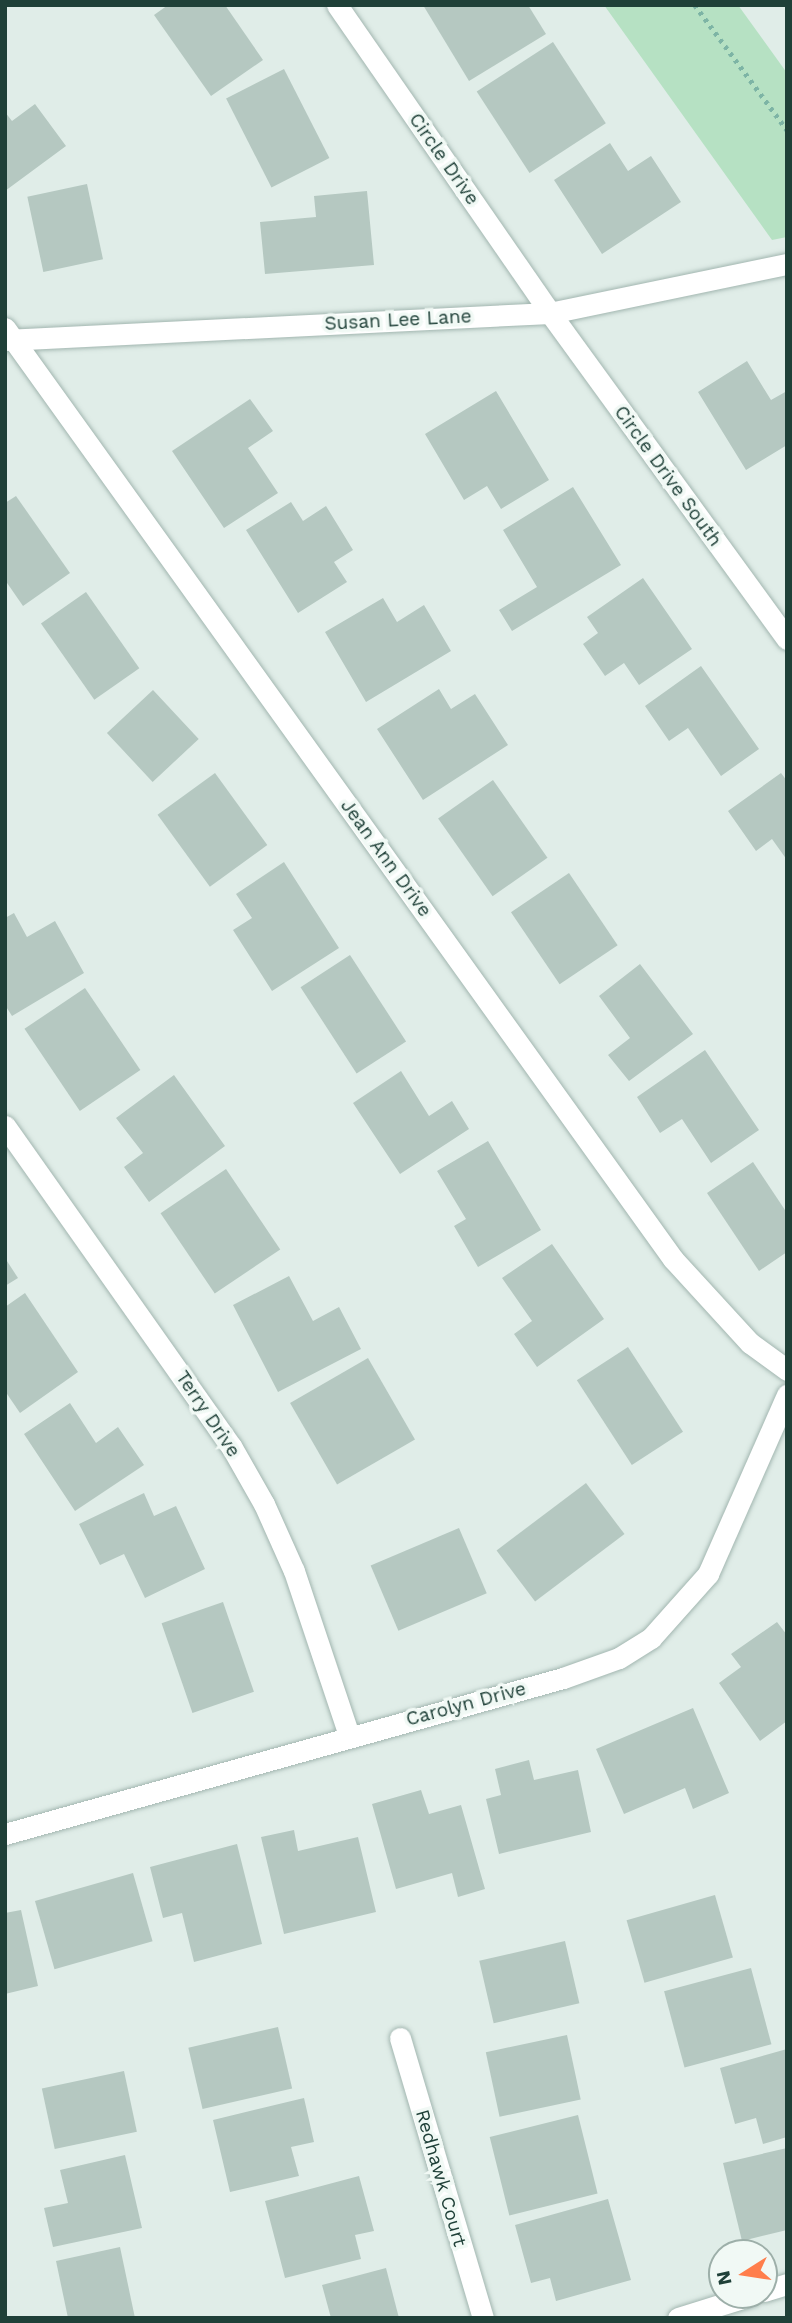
<!DOCTYPE html>
<html>
<head>
<meta charset="utf-8">
<style>
	body { margin:0 }
	#map { position:relative; width:792px; height:2323px; overflow:hidden; background:#e0ede8; font-family:"Work Sans",sans-serif }
	div>[style] { position:absolute }
	.green>* { inset:0; background:#b6e1c3 }
	.building>* { inset:0; background:#b5c8c1; transform-origin:0 0 }
	.path>* { height:4.5px; margin-top:-2.25px; transform-origin:0; background:repeating-linear-gradient(90deg,#7db4a5 0 3.5px,transparent 0 8.5px) }
	.roads { filter:drop-shadow(0 0 2px #a2b6b0) drop-shadow(0 0 2px #a2b6b0) }
	.minor>* { height:21px; margin:-10.5px; padding:0 10.5px; transform-origin:10.5px; border-radius:10.5px; background:#fff }
	span { translate:-50% -50%; white-space:nowrap; text-align:center; line-height:1.15; -webkit-text-stroke:7px #f1f9f5; paint-order:stroke }
	.street-label { font-size:19px; color:#1f4038 }
	.frame { position:absolute; inset:0; border:7px solid #1f4038; pointer-events:none }
	.north { position:absolute; left:708px; top:2239px; width:70px; height:70px; box-sizing:border-box; background:#f1f9f5; border:2px solid #9dafa9; border-radius:50%; rotate:258deg; font-size:19px; font-weight:700; line-height:28px; text-align:center; color:#1f4038 }
	.north::after { content:''; display:block; margin:auto; width:24px; height:32px; background:#ff7e4c; clip-path:polygon(50% 0,100% 100%,50% 72%,0 100%) }
</style>
</head>
<body>
<div id="map">
	<div class="green">
		<div style="clip-path:polygon(604px 5px,738px 5px,787px 73px,787px 237px,772px 240px)"></div>
	</div>
	<div class="building">
		<div style="clip-path:polygon(168px 5px,225px 5px,263px 60px,211px 96px,154px 15px)"></div>
		<div style="clip-path:polygon(423px 5px,528px 5px,546px 34px,469px 81px)"></div>
		<div style="left:553px;top:42px;width:97px;height:91px;rotate:57deg"></div>
		<div style="left:284px;top:69px;width:100px;height:65px;rotate:63deg"></div>
		<div style="clip-path:polygon(35px 104px,66px 146px,5px 191px,5px 112px,12px 121px)"></div>
		<div style="clip-path:polygon(610px 143px,628px 171px,651px 156px,681px 202px,602px 254px,554px 180px)"></div>
		<div style="left:87px;top:184px;width:77px;height:61px;rotate:78deg"></div>
		<div style="clip-path:polygon(367px 191px,374px 265px,265px 274px,260px 222px,316px 217px,314px 196px)"></div>
		<div style="clip-path:polygon(747px 361px,771px 400px,787px 391px,787px 445px,746px 470px,698px 392px)"></div>
		<div style="clip-path:polygon(496px 391px,549px 480px,501px 509px,487px 486px,464px 500px,425px 434px)"></div>
		<div style="clip-path:polygon(250px 399px,273px 431px,248px 448px,278px 493px,224px 528px,172px 451px)"></div>
		<div style="clip-path:polygon(573px 487px,621px 565px,512px 631px,499px 610px,537px 587px,503px 530px)"></div>
		<div style="clip-path:polygon(16px 496px,70px 573px,23px 606px,5px 580px,5px 503px)"></div>
		<div style="clip-path:polygon(291px 502px,303px 521px,326px 506px,353px 550px,334px 562px,347px 582px,298px 613px,246px 530px)"></div>
		<div style="clip-path:polygon(643px 578px,692px 649px,639px 685px,624px 663px,605px 676px,583px 644px,598px 633px,587px 617px)"></div>
		<div style="left:86px;top:592px;width:93px;height:55px;rotate:55deg"></div>
		<div style="clip-path:polygon(383px 598px,397px 622px,424px 605px,451px 651px,366px 702px,325px 632px)"></div>
		<div style="clip-path:polygon(701px 666px,759px 749px,721px 776px,688px 728px,669px 741px,645px 706px)"></div>
		<div style="clip-path:polygon(439px 689px,451px 709px,475px 694px,508px 745px,423px 800px,377px 729px)"></div>
		<div style="left:153px;top:690px;width:67px;height:63px;rotate:47deg"></div>
		<div style="left:215px;top:773px;width:89px;height:71px;rotate:54deg"></div>
		<div style="clip-path:polygon(781px 773px,787px 781px,787px 860px,772px 839px,756px 851px,728px 811px)"></div>
		<div style="left:493px;top:780px;width:95px;height:67px;rotate:55deg"></div>
		<div style="clip-path:polygon(284px 862px,339px 948px,272px 991px,233px 930px,252px 918px,236px 894px)"></div>
		<div style="left:569px;top:873px;width:87px;height:70px;rotate:56deg"></div>
		<div style="clip-path:polygon(14px 913px,27px 937px,55px 921px,84px 973px,12px 1016px,5px 1005px,5px 918px)"></div>
		<div style="left:350px;top:955px;width:103px;height:59px;rotate:57deg"></div>
		<div style="clip-path:polygon(640px 964px,693px 1034px,629px 1081px,608px 1055px,630px 1038px,599px 996px)"></div>
		<div style="left:85px;top:988px;width:99px;height:73px;rotate:56deg"></div>
		<div style="clip-path:polygon(705px 1050px,759px 1130px,711px 1163px,682px 1119px,660px 1133px,637px 1097px)"></div>
		<div style="clip-path:polygon(401px 1071px,429px 1116px,452px 1101px,469px 1129px,400px 1174px,353px 1103px)"></div>
		<div style="clip-path:polygon(174px 1075px,225px 1146px,149px 1202px,124px 1167px,143px 1153px,116px 1118px)"></div>
		<div style="clip-path:polygon(488px 1141px,541px 1230px,478px 1267px,454px 1226px,466px 1219px,437px 1171px)"></div>
		<div style="clip-path:polygon(753px 1162px,787px 1213px,787px 1252px,759px 1271px,707px 1193px)"></div>
		<div style="left:226px;top:1169px;width:97px;height:79px;rotate:56deg"></div>
		<div style="clip-path:polygon(552px 1244px,604px 1319px,537px 1367px,514px 1334px,532px 1321px,502px 1278px)"></div>
		<div style="clip-path:polygon(5px 1258px,18px 1278px,5px 1286px)"></div>
		<div style="clip-path:polygon(289px 1276px,313px 1321px,339px 1307px,361px 1349px,278px 1392px,233px 1305px)"></div>
		<div style="clip-path:polygon(25px 1293px,78px 1372px,20px 1413px,5px 1391px,5px 1307px)"></div>
		<div style="left:628px;top:1347px;width:101px;height:61px;rotate:57deg"></div>
		<div style="left:368px;top:1358px;width:94px;height:90px;rotate:60deg"></div>
		<div style="clip-path:polygon(70px 1403px,96px 1443px,118px 1427px,144px 1465px,75px 1511px,24px 1434px)"></div>
		<div style="left:586px;top:1483px;width:64px;height:112px;rotate:53deg"></div>
		<div style="clip-path:polygon(144px 1493px,154px 1516px,176px 1506px,205px 1569px,145px 1598px,124px 1554px,100px 1565px,79px 1524px)"></div>
		<div style="left:459px;top:1528px;width:71px;height:96px;rotate:67deg"></div>
		<div style="left:223px;top:1602px;width:95px;height:65px;rotate:71deg"></div>
		<div style="clip-path:polygon(777px 1622px,787px 1635px,787px 1721px,760px 1741px,719px 1683px,741px 1667px,731px 1654px)"></div>
		<div style="clip-path:polygon(693px 1708px,729px 1793px,693px 1809px,685px 1788px,624px 1814px,596px 1749px)"></div>
		<div style="clip-path:polygon(529px 1760px,534px 1780px,578px 1770px,591px 1832px,499px 1854px,486px 1799px,501px 1795px,495px 1769px)"></div>
		<div style="clip-path:polygon(421px 1790px,429px 1814px,461px 1805px,485px 1889px,458px 1897px,452px 1873px,396px 1889px,372px 1804px)"></div>
		<div style="clip-path:polygon(294px 1830px,298px 1851px,358px 1837px,376px 1912px,284px 1934px,261px 1837px)"></div>
		<div style="clip-path:polygon(237px 1844px,262px 1944px,194px 1962px,182px 1913px,163px 1918px,150px 1867px)"></div>
		<div style="left:133px;top:1873px;width:71px;height:102px;rotate:74deg"></div>
		<div style="left:715px;top:1895px;width:65px;height:92px;rotate:74deg"></div>
		<div style="clip-path:polygon(21px 1910px,38px 1986px,5px 1994px,5px 1913px)"></div>
		<div style="left:565px;top:1941px;width:64px;height:88px;rotate:77deg"></div>
		<div style="left:751px;top:1968px;width:79px;height:90px;rotate:75deg"></div>
		<div style="left:278px;top:2027px;width:63px;height:92px;rotate:77deg"></div>
		<div style="left:567px;top:2035px;width:66px;height:83px;rotate:78deg"></div>
		<div style="clip-path:polygon(787px 2049px,787px 2137px,763px 2144px,756px 2118px,735px 2124px,720px 2068px)"></div>
		<div style="left:124px;top:2071px;width:62px;height:84px;rotate:78deg"></div>
		<div style="clip-path:polygon(304px 2098px,314px 2142px,291px 2147px,299px 2176px,230px 2192px,213px 2120px)"></div>
		<div style="left:578px;top:2115px;width:81px;height:91px;rotate:76deg"></div>
		<div style="clip-path:polygon(787px 2148px,787px 2230px,742px 2241px,723px 2163px)"></div>
		<div style="clip-path:polygon(125px 2155px,142px 2228px,53px 2247px,44px 2208px,68px 2203px,60px 2170px)"></div>
		<div style="clip-path:polygon(359px 2176px,374px 2231px,355px 2235px,361px 2259px,285px 2278px,265px 2201px)"></div>
		<div style="clip-path:polygon(608px 2199px,631px 2280px,556px 2301px,550px 2278px,531px 2283px,515px 2225px)"></div>
		<div style="clip-path:polygon(120px 2247px,135px 2318px,68px 2318px,56px 2261px)"></div>
		<div style="clip-path:polygon(386px 2268px,399px 2318px,331px 2318px,322px 2285px)"></div>
	</div>
	<div class="path">
		<div style="left:695px;top:5px;width:155px;rotate:53.6deg"></div>
	</div>
	<div class="roads">
		<div class="minor">
			<div style="left:337px;top:5px;width:374px;rotate:55.3deg"></div>
			<div style="left:550px;top:313px;width:403px;rotate:54deg"></div>
			<div style="left:5px;top:328px;width:1146px;rotate:54.34deg"></div>
			<div style="left:673px;top:1259px;width:114px;rotate:47.5deg"></div>
			<div style="left:750px;top:1343px;width:46px;rotate:36.1deg"></div>
			<div style="left:5px;top:340px;width:546px;rotate:-2.84deg"></div>
			<div style="left:550px;top:313px;width:242px;rotate:-11.7deg"></div>
			<div style="left:5px;top:1126px;width:392px;rotate:54.8deg"></div>
			<div style="left:231px;top:1446px;width:67px;rotate:60.4deg"></div>
			<div style="left:264px;top:1504px;width:73px;rotate:65.9deg"></div>
			<div style="left:294px;top:1571px;width:173px;rotate:71.5deg"></div>
			<div style="left:5px;top:1834px;width:579px;rotate:-15.62deg"></div>
			<div style="left:563px;top:1678px;width:59px;rotate:-19.7deg"></div>
			<div style="left:619px;top:1658px;width:38px;rotate:-32deg"></div>
			<div style="left:651px;top:1638px;width:86px;rotate:-48.3deg"></div>
			<div style="left:708px;top:1574px;width:196px;rotate:-66.2deg"></div>
			<div style="left:400px;top:2038px;width:292px;rotate:73.5deg"></div>
			<div style="left:764px;top:2291px;width:24px;rotate:-17deg"></div>
			<div style="left:678px;top:2318px;width:77px;rotate:-17.3deg"></div>
		</div>
	</div>
	<div class="street-label">
		<span style="left:444px;top:159px;rotate:55deg">Circle Drive</span>
		<span style="left:398px;top:320px;rotate:-3deg">Susan Lee Lane</span>
		<span style="left:668px;top:476px;rotate:54deg">Circle Drive South</span>
		<span style="left:386px;top:858px;rotate:54deg">Jean Ann Drive</span>
		<span style="left:208px;top:1414px;rotate:56deg">Terry Drive</span>
		<span style="left:466px;top:1704px;rotate:-15deg">Carolyn Drive</span>
		<span style="left:441px;top:2178px;rotate:74deg">Redhawk Court</span>
	</div>
	<div class="frame"></div>
	<div class="north">N</div>
</div>
</body>
</html>
